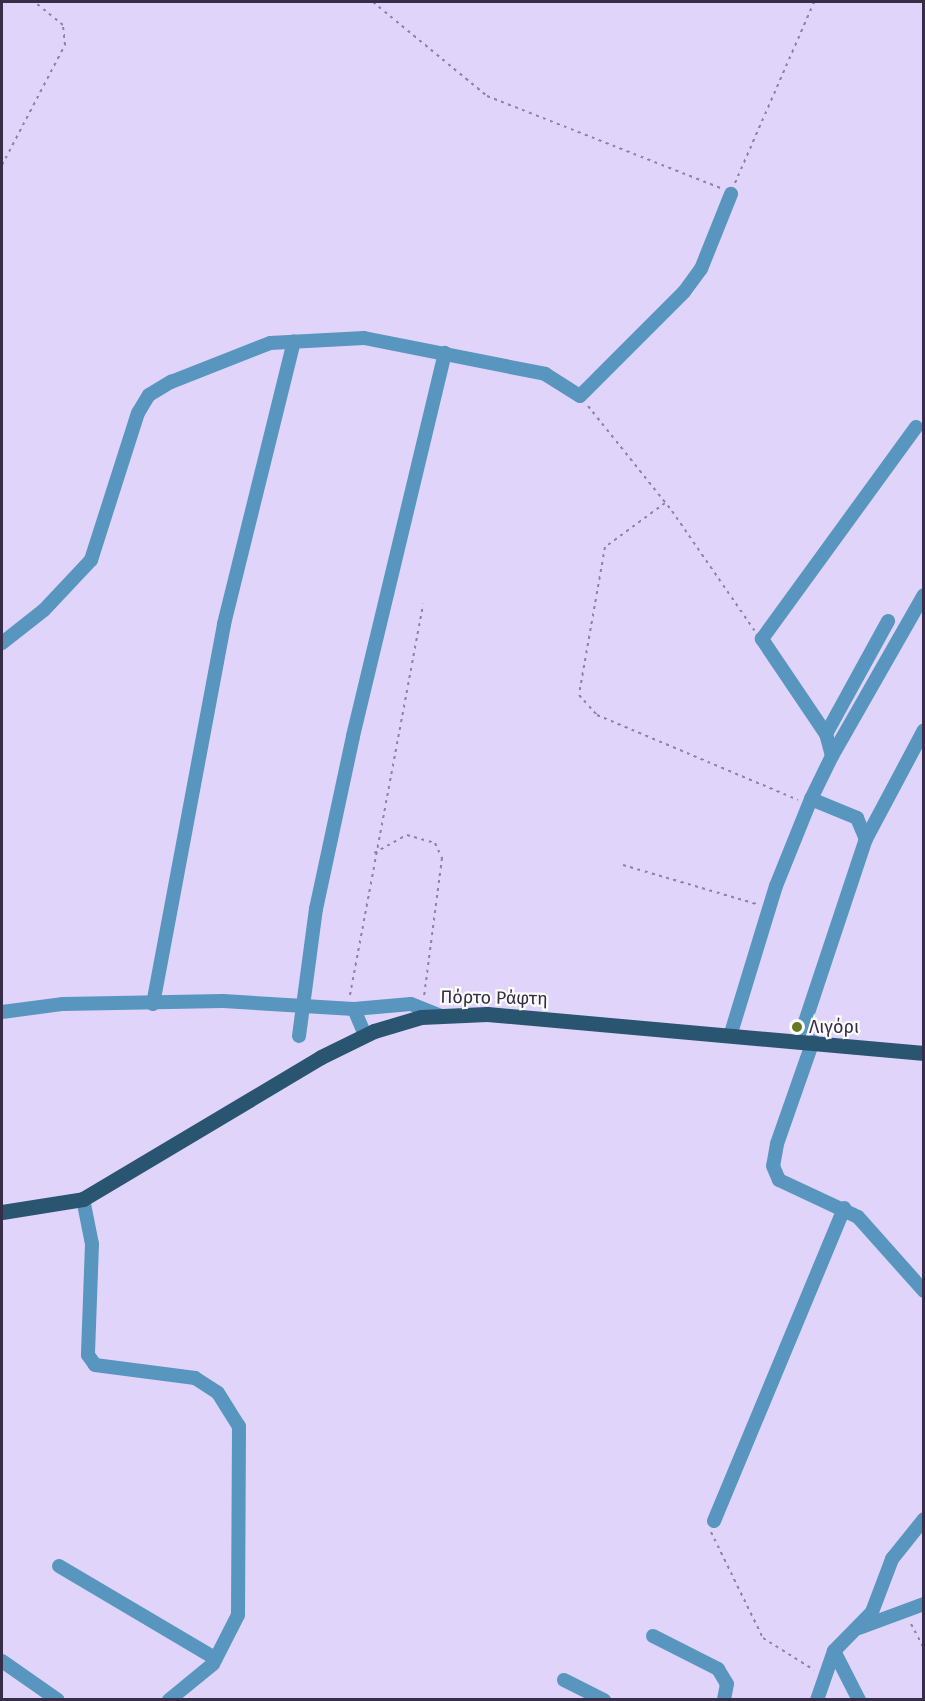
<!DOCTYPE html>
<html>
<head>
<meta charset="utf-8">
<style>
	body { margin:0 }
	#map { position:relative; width:925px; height:1701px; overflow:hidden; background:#e0d4fb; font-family:"Fira Sans",sans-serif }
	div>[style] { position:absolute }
	.path>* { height:2px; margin-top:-1px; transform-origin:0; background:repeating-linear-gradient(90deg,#8d83a3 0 3px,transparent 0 7.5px) }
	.minor>* { height:14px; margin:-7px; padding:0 7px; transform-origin:7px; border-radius:7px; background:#5896bf }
	.major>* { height:15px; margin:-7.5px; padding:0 7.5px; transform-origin:7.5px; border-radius:7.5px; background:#295571 }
	.dots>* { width:16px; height:16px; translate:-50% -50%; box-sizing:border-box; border:3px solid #fcfcfc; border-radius:50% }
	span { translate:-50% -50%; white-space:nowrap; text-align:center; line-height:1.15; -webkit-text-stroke:4.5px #fcfcfc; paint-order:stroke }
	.street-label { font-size:18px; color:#362e46 }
	.poi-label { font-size:18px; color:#362e46 }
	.left { translate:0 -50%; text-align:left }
	.frame { position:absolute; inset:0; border:3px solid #362e46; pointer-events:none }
</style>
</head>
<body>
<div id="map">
	<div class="path">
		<div style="left:373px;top:2px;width:148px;rotate:39.5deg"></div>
		<div style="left:487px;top:96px;width:251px;rotate:21.5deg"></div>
		<div style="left:2px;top:165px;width:136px;rotate:-62.3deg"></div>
		<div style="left:65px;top:45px;width:20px;rotate:-96deg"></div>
		<div style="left:63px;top:25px;width:36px;rotate:-141deg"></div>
		<div style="left:735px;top:183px;width:197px;rotate:-66.4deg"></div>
		<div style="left:588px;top:406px;width:134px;rotate:51.3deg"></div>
		<div style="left:672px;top:511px;width:145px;rotate:55.4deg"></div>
		<div style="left:665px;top:503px;width:74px;rotate:143.7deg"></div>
		<div style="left:605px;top:547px;width:150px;rotate:100deg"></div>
		<div style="left:579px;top:695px;width:27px;rotate:48deg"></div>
		<div style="left:597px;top:715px;width:218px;rotate:22.9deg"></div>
		<div style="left:374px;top:853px;width:38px;rotate:-29deg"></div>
		<div style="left:407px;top:835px;width:29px;rotate:16deg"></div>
		<div style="left:435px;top:843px;width:17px;rotate:65deg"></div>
		<div style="left:442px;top:858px;width:139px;rotate:97.4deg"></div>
		<div style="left:623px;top:865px;width:139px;rotate:16.3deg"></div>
		<div style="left:350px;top:995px;width:398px;rotate:-79.4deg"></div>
		<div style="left:711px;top:1532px;width:118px;rotate:63.9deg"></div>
		<div style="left:763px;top:1638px;width:60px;rotate:32.1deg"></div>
		<div style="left:911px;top:1624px;width:27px;rotate:62deg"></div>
	</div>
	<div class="minor">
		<div style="left:2px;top:643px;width:53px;rotate:-38.2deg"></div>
		<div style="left:44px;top:610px;width:69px;rotate:-46.8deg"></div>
		<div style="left:91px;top:560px;width:154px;rotate:-72.3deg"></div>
		<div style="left:138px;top:413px;width:21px;rotate:-59deg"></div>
		<div style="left:149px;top:395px;width:26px;rotate:-31deg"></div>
		<div style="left:171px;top:382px;width:106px;rotate:-21.5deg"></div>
		<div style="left:270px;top:343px;width:94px;rotate:-3deg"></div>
		<div style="left:364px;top:338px;width:185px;rotate:11.2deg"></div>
		<div style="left:545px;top:374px;width:41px;rotate:32.2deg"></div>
		<div style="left:580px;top:396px;width:147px;rotate:-45deg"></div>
		<div style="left:684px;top:292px;width:29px;rotate:-54deg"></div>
		<div style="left:701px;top:269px;width:81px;rotate:-68.2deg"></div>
		<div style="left:826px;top:734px;width:129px;rotate:-61.2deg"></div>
		<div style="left:832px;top:756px;width:185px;rotate:-60.3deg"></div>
		<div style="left:811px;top:799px;width:48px;rotate:-64deg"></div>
		<div style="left:832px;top:756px;width:23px;rotate:-105deg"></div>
		<div style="left:826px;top:734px;width:115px;rotate:-124deg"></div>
		<div style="left:762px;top:639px;width:262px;rotate:-54deg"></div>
		<div style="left:153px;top:1004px;width:387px;rotate:-79.4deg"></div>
		<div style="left:224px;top:624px;width:291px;rotate:-76.1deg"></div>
		<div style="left:354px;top:1009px;width:28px;rotate:67deg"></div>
		<div style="left:2px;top:1012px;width:62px;rotate:-7.5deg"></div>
		<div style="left:63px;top:1004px;width:160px;rotate:-1.1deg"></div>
		<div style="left:223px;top:1001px;width:131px;rotate:3.5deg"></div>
		<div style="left:354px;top:1009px;width:57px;rotate:-5deg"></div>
		<div style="left:411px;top:1004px;width:31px;rotate:22deg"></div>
		<div style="left:731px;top:1033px;width:154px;rotate:-73deg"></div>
		<div style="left:776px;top:886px;width:94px;rotate:-68.1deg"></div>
		<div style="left:811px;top:799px;width:50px;rotate:22.4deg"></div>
		<div style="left:857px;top:818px;width:23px;rotate:67deg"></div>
		<div style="left:299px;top:1036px;width:128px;rotate:-82.4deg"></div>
		<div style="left:316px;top:909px;width:177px;rotate:-77.9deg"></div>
		<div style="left:353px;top:736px;width:394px;rotate:-76.5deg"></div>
		<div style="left:799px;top:1040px;width:212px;rotate:-71.6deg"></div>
		<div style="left:866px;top:839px;width:123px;rotate:-62deg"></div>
		<div style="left:813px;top:1041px;width:109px;rotate:109.3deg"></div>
		<div style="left:777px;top:1144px;width:22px;rotate:100deg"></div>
		<div style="left:773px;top:1166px;width:15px;rotate:67deg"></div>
		<div style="left:779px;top:1180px;width:87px;rotate:25.1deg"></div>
		<div style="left:858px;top:1217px;width:99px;rotate:48.3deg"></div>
		<div style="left:83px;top:1199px;width:46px;rotate:78.7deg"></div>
		<div style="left:92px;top:1244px;width:111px;rotate:92.1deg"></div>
		<div style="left:88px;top:1355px;width:12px;rotate:55deg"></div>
		<div style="left:95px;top:1365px;width:101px;rotate:7.4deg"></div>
		<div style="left:195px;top:1378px;width:27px;rotate:33deg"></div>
		<div style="left:218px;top:1393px;width:39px;rotate:58deg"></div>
		<div style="left:239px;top:1426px;width:189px;rotate:90.3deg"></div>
		<div style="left:238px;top:1615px;width:55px;rotate:117deg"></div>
		<div style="left:213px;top:1664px;width:57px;rotate:140.7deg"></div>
		<div style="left:714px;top:1521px;width:339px;rotate:-67.4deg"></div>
		<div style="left:59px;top:1566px;width:182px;rotate:30.6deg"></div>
		<div style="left:859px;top:1628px;width:69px;rotate:-20.3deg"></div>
		<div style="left:653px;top:1636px;width:73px;rotate:26.9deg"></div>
		<div style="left:718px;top:1669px;width:17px;rotate:59deg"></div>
		<div style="left:727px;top:1684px;width:16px;rotate:101deg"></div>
		<div style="left:834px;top:1651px;width:55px;rotate:63deg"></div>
		<div style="left:2px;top:1661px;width:68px;rotate:34.9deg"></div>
		<div style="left:564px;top:1680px;width:45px;rotate:26.6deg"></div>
		<div style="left:817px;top:1700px;width:52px;rotate:-70.9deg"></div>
		<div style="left:834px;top:1651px;width:54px;rotate:-45.7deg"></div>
		<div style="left:872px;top:1612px;width:57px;rotate:-69.3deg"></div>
		<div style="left:892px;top:1559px;width:51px;rotate:-51.3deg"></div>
	</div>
	<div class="major">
		<div style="left:2px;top:1212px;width:82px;rotate:-9.1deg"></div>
		<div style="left:83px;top:1199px;width:277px;rotate:-30.8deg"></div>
		<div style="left:321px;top:1057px;width:59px;rotate:-26.1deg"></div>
		<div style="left:374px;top:1031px;width:49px;rotate:-16.6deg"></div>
		<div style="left:421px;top:1017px;width:66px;rotate:-2.6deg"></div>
		<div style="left:487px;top:1014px;width:439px;rotate:5.1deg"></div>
	</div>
	<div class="dots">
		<div style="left:797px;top:1027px;background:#687724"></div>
	</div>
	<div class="street-label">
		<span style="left:494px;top:998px;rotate:1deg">Πόρτο Ράφτη</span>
	</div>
	<div class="poi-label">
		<span class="left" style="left:809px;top:1027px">Λιγόρι</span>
	</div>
	<div class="frame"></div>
</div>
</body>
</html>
